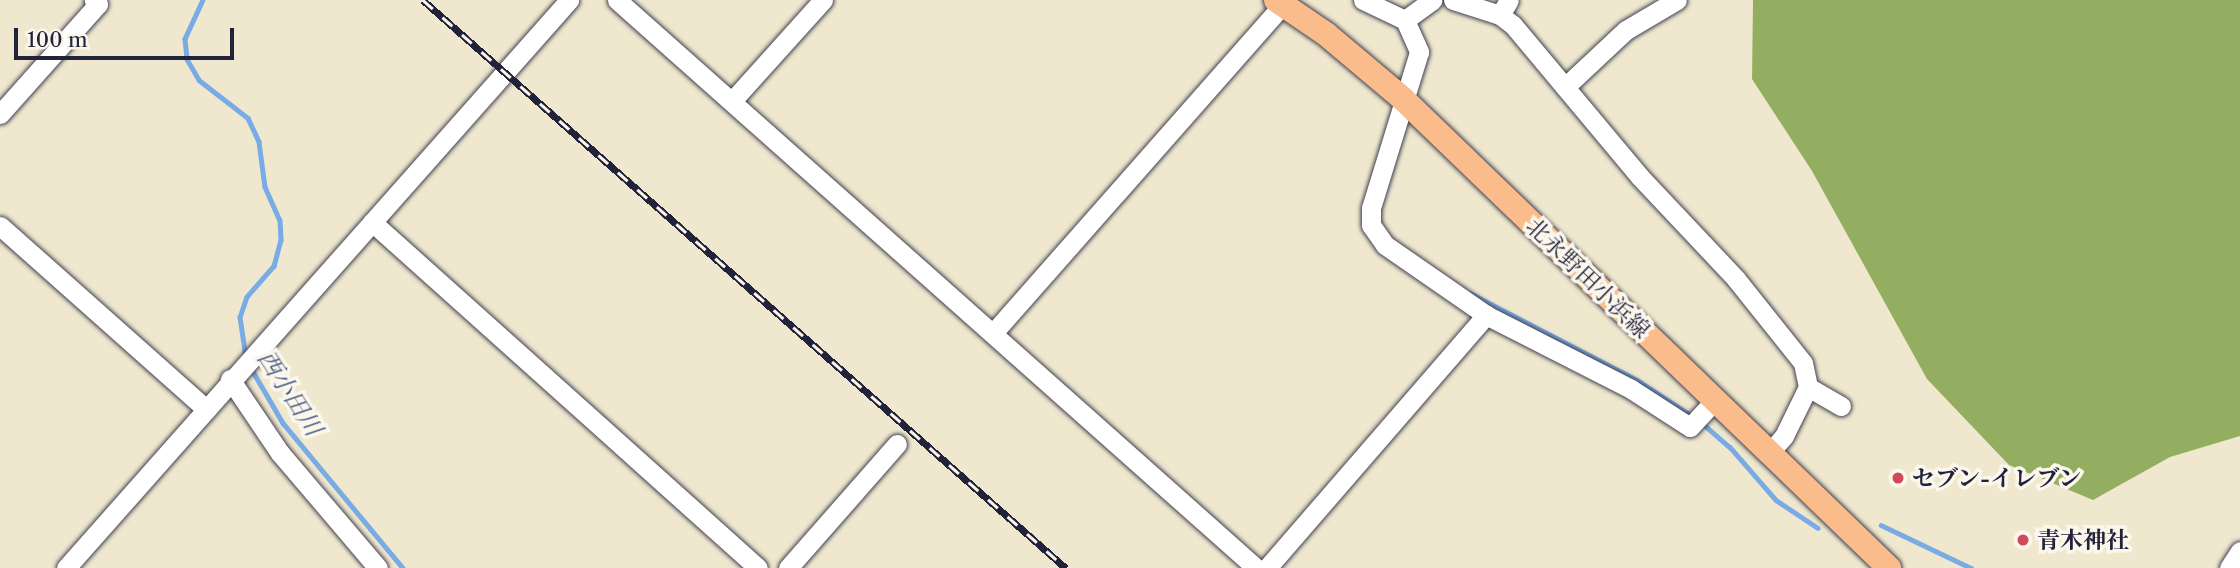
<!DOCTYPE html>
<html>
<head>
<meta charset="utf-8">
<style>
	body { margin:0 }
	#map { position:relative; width:2240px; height:568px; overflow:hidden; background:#f0e8ce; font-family:"Libre Caslon Text","Noto Serif JP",serif }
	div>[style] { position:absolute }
	.forest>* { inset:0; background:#93ae60 }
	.stream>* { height:4.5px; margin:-2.25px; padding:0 2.25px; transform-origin:2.25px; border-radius:2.25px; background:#79abe5 }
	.roads { filter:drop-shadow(0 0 2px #414051) drop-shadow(0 0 2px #414051) }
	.minor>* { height:19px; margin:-9.5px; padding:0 9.5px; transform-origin:9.5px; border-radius:9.5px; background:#fff }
	.major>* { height:24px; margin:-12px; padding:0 12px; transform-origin:12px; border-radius:12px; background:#f9bc8a }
	.rail>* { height:7px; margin-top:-3.5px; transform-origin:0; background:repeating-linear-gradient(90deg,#fbf7ec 0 13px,#22223b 0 26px); box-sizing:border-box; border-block:2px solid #22223b }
	.dots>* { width:19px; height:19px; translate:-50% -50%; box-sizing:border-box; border:4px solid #fbf7ec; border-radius:50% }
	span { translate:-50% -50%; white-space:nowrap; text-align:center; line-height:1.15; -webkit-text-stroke:7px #fbf7ec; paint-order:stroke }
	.street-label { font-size:23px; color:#22223b }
	.poi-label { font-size:23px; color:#22223b; font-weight:700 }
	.left { translate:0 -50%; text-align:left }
	.water-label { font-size:24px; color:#45597f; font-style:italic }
	.scale { position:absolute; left:14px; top:28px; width:220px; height:32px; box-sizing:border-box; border:4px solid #22223b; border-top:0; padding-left:9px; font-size:21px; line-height:24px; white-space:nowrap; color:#22223b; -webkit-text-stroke:5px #fbf7ec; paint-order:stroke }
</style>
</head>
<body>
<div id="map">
	<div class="forest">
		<div style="clip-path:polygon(1753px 0,2240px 0,2240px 436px,2170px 457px,2093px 500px,2009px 465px,1927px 379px,1812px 171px,1752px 79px)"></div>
	</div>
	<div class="stream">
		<div style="left:203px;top:0;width:43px;rotate:114.8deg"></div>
		<div style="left:185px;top:39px;width:20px;rotate:84deg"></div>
		<div style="left:187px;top:59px;width:24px;rotate:60deg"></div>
		<div style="left:199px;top:80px;width:62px;rotate:37.8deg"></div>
		<div style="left:248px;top:118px;width:26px;rotate:65deg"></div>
		<div style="left:259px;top:142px;width:45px;rotate:82.4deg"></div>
		<div style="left:265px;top:187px;width:36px;rotate:66deg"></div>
		<div style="left:280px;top:220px;width:20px;rotate:87deg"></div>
		<div style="left:281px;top:240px;width:27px;rotate:105deg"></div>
		<div style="left:274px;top:266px;width:41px;rotate:131.1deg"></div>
		<div style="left:247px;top:297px;width:21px;rotate:109deg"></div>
		<div style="left:240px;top:317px;width:40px;rotate:81.5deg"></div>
		<div style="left:1470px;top:293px;width:188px;rotate:27.5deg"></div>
		<div style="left:1637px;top:380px;width:66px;rotate:33.2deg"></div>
		<div style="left:251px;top:368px;width:64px;rotate:59.8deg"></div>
		<div style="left:283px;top:423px;width:188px;rotate:50.4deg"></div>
		<div style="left:1702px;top:423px;width:37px;rotate:41deg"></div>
		<div style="left:1730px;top:447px;width:70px;rotate:49deg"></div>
		<div style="left:1776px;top:500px;width:50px;rotate:33.7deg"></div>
		<div style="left:1881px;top:525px;width:100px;rotate:25.5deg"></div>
	</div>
	<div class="roads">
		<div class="minor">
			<div style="left:617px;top:0;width:855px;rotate:41.63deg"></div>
			<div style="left:1363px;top:0;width:47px;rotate:25.5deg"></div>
			<div style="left:1405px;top:20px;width:35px;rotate:66deg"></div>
			<div style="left:1419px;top:52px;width:163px;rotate:107.1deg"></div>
			<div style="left:1371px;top:208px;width:17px;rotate:90deg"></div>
			<div style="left:1371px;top:225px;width:24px;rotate:55deg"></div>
			<div style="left:1385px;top:245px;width:123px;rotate:34.7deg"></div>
			<div style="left:1486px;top:315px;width:163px;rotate:27deg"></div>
			<div style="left:1631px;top:389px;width:70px;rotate:32.8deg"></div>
			<div style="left:1690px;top:427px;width:37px;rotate:-47deg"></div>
			<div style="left:1453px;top:0;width:49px;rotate:17.7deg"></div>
			<div style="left:1500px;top:15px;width:16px;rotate:38deg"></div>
			<div style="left:1513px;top:25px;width:198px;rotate:50.1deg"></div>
			<div style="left:1640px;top:177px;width:140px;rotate:46.7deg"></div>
			<div style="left:1736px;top:279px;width:107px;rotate:51.4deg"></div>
			<div style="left:1803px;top:363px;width:25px;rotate:78deg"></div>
			<div style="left:1808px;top:387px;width:55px;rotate:116.1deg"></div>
			<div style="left:1784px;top:436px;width:23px;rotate:131deg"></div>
			<div style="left:1500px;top:15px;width:17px;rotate:-59deg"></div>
			<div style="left:1405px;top:20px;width:34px;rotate:-36deg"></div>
			<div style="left:1565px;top:87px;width:83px;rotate:-43.1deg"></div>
			<div style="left:1626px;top:30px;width:59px;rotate:-30.5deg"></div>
			<div style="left:732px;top:101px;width:136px;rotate:-48deg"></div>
			<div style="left:0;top:114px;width:147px;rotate:-48.3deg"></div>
			<div style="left:98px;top:4px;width:6px;rotate:-135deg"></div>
			<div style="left:372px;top:222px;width:518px;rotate:41.87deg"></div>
			<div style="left:0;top:226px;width:276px;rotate:41.6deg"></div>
			<div style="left:994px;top:332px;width:443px;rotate:-48.6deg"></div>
			<div style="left:230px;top:379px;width:89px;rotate:56deg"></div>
			<div style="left:280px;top:453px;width:151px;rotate:49.6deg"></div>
			<div style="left:1808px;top:387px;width:38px;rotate:30deg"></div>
			<div style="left:66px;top:568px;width:759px;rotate:-48.47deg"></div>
			<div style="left:788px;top:568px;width:165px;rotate:-48.7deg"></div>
			<div style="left:1267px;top:568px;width:335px;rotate:-49.1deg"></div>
			<div style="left:2229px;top:568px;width:20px;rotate:-57deg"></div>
		</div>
		<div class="major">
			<div style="left:1276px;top:0;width:60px;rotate:34.2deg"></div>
			<div style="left:1326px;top:34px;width:99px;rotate:40.1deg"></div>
			<div style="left:1402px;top:98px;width:677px;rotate:43.98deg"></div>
		</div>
	</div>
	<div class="rail">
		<div style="left:423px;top:0;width:858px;rotate:41.46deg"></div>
	</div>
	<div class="dots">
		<div style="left:1898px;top:478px;background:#d1495b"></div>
		<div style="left:2023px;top:540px;background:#d1495b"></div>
	</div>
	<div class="street-label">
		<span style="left:1588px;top:278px;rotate:44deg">北永野田小浜線</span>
	</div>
	<div class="poi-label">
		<span class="left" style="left:1912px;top:478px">セブン-イレブン</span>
		<span class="left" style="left:2037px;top:540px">青木神社</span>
	</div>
	<div class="water-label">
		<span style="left:290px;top:393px;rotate:57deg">西小田川</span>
	</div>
	<div class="scale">100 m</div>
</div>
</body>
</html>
